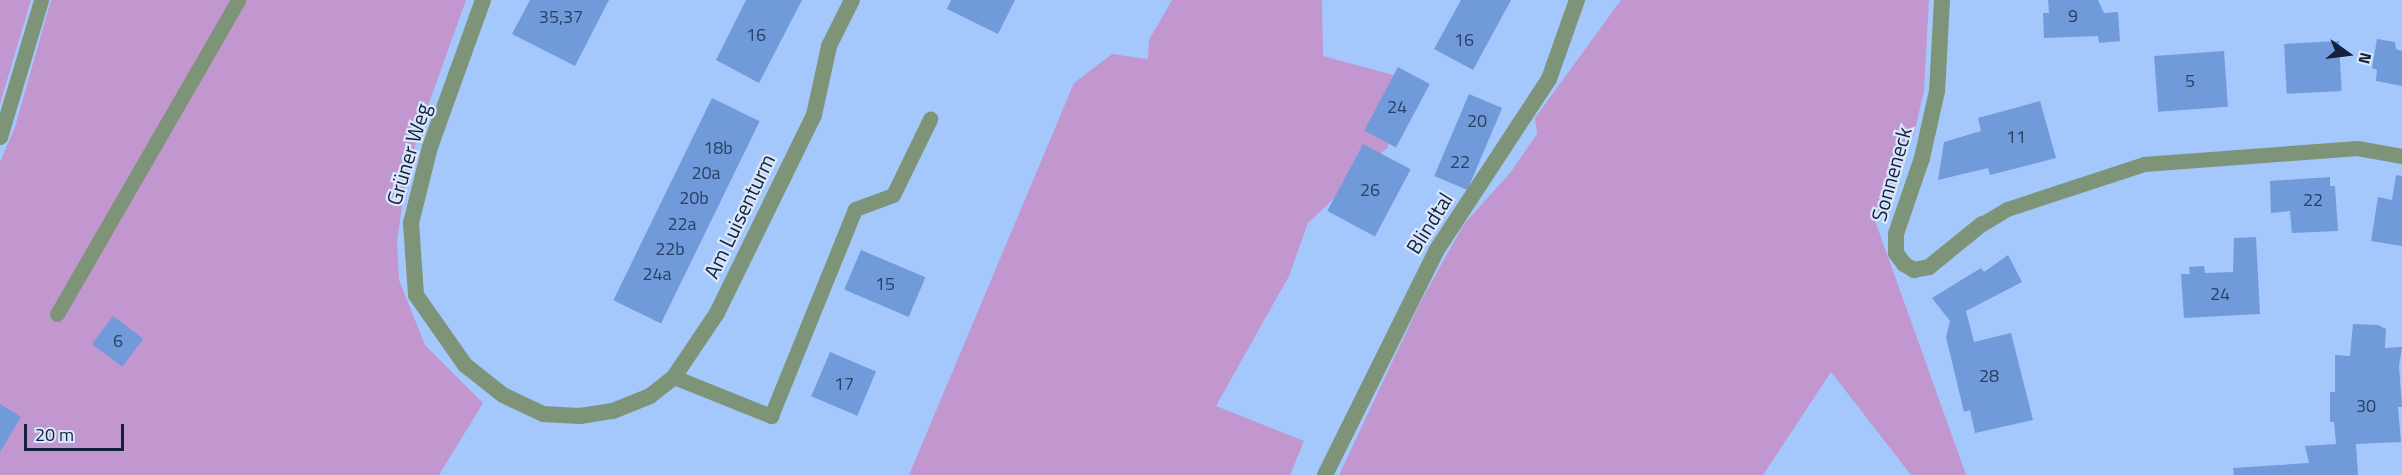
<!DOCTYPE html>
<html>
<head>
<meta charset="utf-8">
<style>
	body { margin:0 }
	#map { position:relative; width:2402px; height:475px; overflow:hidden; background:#a4c7fc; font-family:"Titillium Web",sans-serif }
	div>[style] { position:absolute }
	.green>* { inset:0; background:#c297cf }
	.building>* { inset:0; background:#709ada; transform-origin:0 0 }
	.service>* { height:15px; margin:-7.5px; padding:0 7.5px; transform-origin:7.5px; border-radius:7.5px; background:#7e9478 }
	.minor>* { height:16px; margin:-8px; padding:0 8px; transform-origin:8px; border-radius:8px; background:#7e9478 }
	span { translate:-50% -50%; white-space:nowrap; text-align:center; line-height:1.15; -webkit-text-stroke:4.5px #d9e6fb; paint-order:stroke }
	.number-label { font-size:18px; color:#2a4064 }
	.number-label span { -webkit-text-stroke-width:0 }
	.street-label { font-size:21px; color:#12223c }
	.north { position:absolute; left:2318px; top:24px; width:60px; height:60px; -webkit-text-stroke:4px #d9e6fb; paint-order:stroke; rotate:104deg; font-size:16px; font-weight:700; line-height:24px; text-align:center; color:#12223c }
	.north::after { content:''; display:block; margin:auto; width:21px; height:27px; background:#12223c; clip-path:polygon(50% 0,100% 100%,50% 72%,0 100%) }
	.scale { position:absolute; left:24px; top:424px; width:100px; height:27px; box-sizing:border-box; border:3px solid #12223c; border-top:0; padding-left:8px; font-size:18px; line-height:21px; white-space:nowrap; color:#12223c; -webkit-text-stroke:4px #d9e6fb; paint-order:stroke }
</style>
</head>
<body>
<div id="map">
	<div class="green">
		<div style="clip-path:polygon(0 0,31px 0,0 104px)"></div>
		<div style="clip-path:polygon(51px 0,466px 0,419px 131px,405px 184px,397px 242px,399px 280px,425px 345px,483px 403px,439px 475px,0 475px,0 162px,15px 127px)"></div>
		<div style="clip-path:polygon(1172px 0,1322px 0,1323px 56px,1397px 76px,1388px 147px,1308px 223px,1289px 276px,1216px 406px,1304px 441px,1290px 475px,909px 475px,1074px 83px,1112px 54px,1148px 59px,1149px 40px)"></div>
		<div style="clip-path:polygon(1621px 0,1929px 0,1924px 91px,1914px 134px,1883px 208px,1873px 215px,1966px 475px,1911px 475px,1831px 372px,1763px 475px,1339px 475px,1421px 301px,1464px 224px,1510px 173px,1537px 134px,1535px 118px)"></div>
	</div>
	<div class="building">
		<div style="clip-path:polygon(530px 0,609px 0,575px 66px,512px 34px)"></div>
		<div style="clip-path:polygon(746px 0,802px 0,759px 83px,716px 60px)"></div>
		<div style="clip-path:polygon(951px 0,1015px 0,998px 34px,947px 9px)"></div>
		<div style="clip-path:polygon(1461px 0,1511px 0,1473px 70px,1434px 49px)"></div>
		<div style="clip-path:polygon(2048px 0,2098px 0,2104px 13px,2118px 12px,2120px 41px,2099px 43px,2098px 36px,2044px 38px,2043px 13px,2049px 13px)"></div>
		<div style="clip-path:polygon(2377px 39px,2395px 42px,2396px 49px,2402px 51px,2402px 86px,2376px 81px,2377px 70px,2372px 68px)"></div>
		<div style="left:2339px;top:41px;width:50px;height:55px;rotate:87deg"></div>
		<div style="left:2224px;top:51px;width:56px;height:70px;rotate:86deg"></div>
		<div style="left:1398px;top:67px;width:36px;height:72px;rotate:28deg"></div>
		<div style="left:1469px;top:94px;width:36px;height:89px;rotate:23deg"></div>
		<div style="left:712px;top:98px;width:53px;height:225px;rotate:26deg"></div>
		<div style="clip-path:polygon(2040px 101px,2056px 158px,1990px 175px,1988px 168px,1938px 180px,1944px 142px,1981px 131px,1978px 118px)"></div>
		<div style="left:1363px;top:144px;width:54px;height:76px;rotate:28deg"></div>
		<div style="clip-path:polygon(2396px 175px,2402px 176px,2402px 246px,2371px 241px,2378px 197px,2392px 200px)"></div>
		<div style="clip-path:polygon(2330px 177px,2330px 186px,2335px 186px,2338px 231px,2292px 233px,2290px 211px,2271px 213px,2270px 181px)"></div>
		<div style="clip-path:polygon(2256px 237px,2260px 314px,2184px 318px,2181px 274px,2190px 274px,2189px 267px,2204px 266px,2205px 273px,2233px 272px,2234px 238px)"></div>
		<div style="left:861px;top:250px;width:70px;height:43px;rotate:23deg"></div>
		<div style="clip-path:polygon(2008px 255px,2022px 282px,1966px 311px,1974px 342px,2011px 333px,2033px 420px,1975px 433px,1970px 410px,1964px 412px,1946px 337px,1950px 321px,1932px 298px,1981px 268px,1984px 272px)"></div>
		<div style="left:113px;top:316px;width:38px;height:35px;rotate:37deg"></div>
		<div style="clip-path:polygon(2353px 324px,2378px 325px,2386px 329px,2385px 348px,2402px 347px,2399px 366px,2402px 407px,2398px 407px,2401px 442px,2356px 444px,2358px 475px,2234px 475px,2233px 468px,2309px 463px,2305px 446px,2336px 444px,2334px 422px,2330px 422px,2330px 392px,2335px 392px,2335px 355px,2350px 356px)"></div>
		<div style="left:830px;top:352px;width:50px;height:48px;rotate:23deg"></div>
		<div style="clip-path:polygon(0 404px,21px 417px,0 452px)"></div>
	</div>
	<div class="service">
		<div style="left:0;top:137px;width:143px;rotate:-73.3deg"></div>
		<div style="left:1982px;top:224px;width:29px;rotate:-31deg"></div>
		<div style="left:2007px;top:209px;width:144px;rotate:-18.2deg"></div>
		<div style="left:2144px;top:164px;width:214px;rotate:-4.3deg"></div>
		<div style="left:2357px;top:148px;width:46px;rotate:10.1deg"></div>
		<div style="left:57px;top:314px;width:362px;rotate:-60deg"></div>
		<div style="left:674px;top:377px;width:105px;rotate:21.9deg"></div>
		<div style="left:771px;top:416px;width:223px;rotate:-67.9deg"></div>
		<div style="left:855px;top:209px;width:40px;rotate:-20.2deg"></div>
		<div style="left:893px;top:195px;width:85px;rotate:-64deg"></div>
	</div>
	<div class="minor">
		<div style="left:483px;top:0;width:156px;rotate:109.8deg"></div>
		<div style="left:430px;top:147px;width:78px;rotate:104deg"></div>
		<div style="left:411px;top:223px;width:72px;rotate:86deg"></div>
		<div style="left:416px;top:295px;width:85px;rotate:55deg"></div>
		<div style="left:465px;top:365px;width:48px;rotate:38.3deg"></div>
		<div style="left:503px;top:395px;width:44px;rotate:25.4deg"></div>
		<div style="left:543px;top:414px;width:37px;rotate:3deg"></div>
		<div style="left:580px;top:416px;width:33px;rotate:-9deg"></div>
		<div style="left:613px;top:411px;width:40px;rotate:-22deg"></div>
		<div style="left:650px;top:396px;width:31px;rotate:-38deg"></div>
		<div style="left:674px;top:377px;width:77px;rotate:-56.1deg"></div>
		<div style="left:717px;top:313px;width:220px;rotate:-63.9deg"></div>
		<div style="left:814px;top:115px;width:71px;rotate:-77.7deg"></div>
		<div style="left:829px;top:46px;width:51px;rotate:-63.4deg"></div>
		<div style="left:1942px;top:0;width:91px;rotate:93.1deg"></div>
		<div style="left:1937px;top:91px;width:69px;rotate:102.6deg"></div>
		<div style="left:1922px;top:158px;width:80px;rotate:108.9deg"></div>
		<div style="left:1896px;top:234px;width:19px;rotate:90deg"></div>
		<div style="left:1896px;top:253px;width:14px;rotate:54deg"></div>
		<div style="left:1904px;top:264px;width:12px;rotate:31deg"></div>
		<div style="left:1914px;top:270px;width:15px;rotate:-11deg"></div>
		<div style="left:1929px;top:267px;width:68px;rotate:-39.1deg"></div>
		<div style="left:1325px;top:475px;width:250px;rotate:-63.6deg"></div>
		<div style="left:1436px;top:251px;width:206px;rotate:-56.7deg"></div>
		<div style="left:1549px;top:79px;width:84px;rotate:-70.5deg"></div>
	</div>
	<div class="number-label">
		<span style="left:2073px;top:16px">9</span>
		<span style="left:561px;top:17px">35,37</span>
		<span style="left:756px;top:35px">16</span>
		<span style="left:1464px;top:40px">16</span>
		<span style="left:2190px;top:81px">5</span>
		<span style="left:1397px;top:107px">24</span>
		<span style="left:1477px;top:121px">20</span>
		<span style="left:2016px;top:137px">11</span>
		<span style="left:718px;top:148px">18b</span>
		<span style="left:1460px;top:162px">22</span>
		<span style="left:706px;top:173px">20a</span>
		<span style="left:1370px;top:190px">26</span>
		<span style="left:694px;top:198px">20b</span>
		<span style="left:2313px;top:200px">22</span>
		<span style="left:682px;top:224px">22a</span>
		<span style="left:670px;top:249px">22b</span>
		<span style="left:657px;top:274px">24a</span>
		<span style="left:885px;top:284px">15</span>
		<span style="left:2220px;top:294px">24</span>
		<span style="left:118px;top:341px">6</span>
		<span style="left:1989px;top:376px">28</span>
		<span style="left:844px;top:384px">17</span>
		<span style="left:2366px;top:406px">30</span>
	</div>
	<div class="street-label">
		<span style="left:408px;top:154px;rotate:-73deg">Grüner Weg</span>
		<span style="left:1891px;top:174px;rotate:-74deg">Sonneneck</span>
		<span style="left:739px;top:216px;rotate:-64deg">Am Luisenturm</span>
		<span style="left:1429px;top:223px;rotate:-58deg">Blindtal</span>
	</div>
	<div class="north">N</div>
	<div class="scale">20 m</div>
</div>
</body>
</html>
